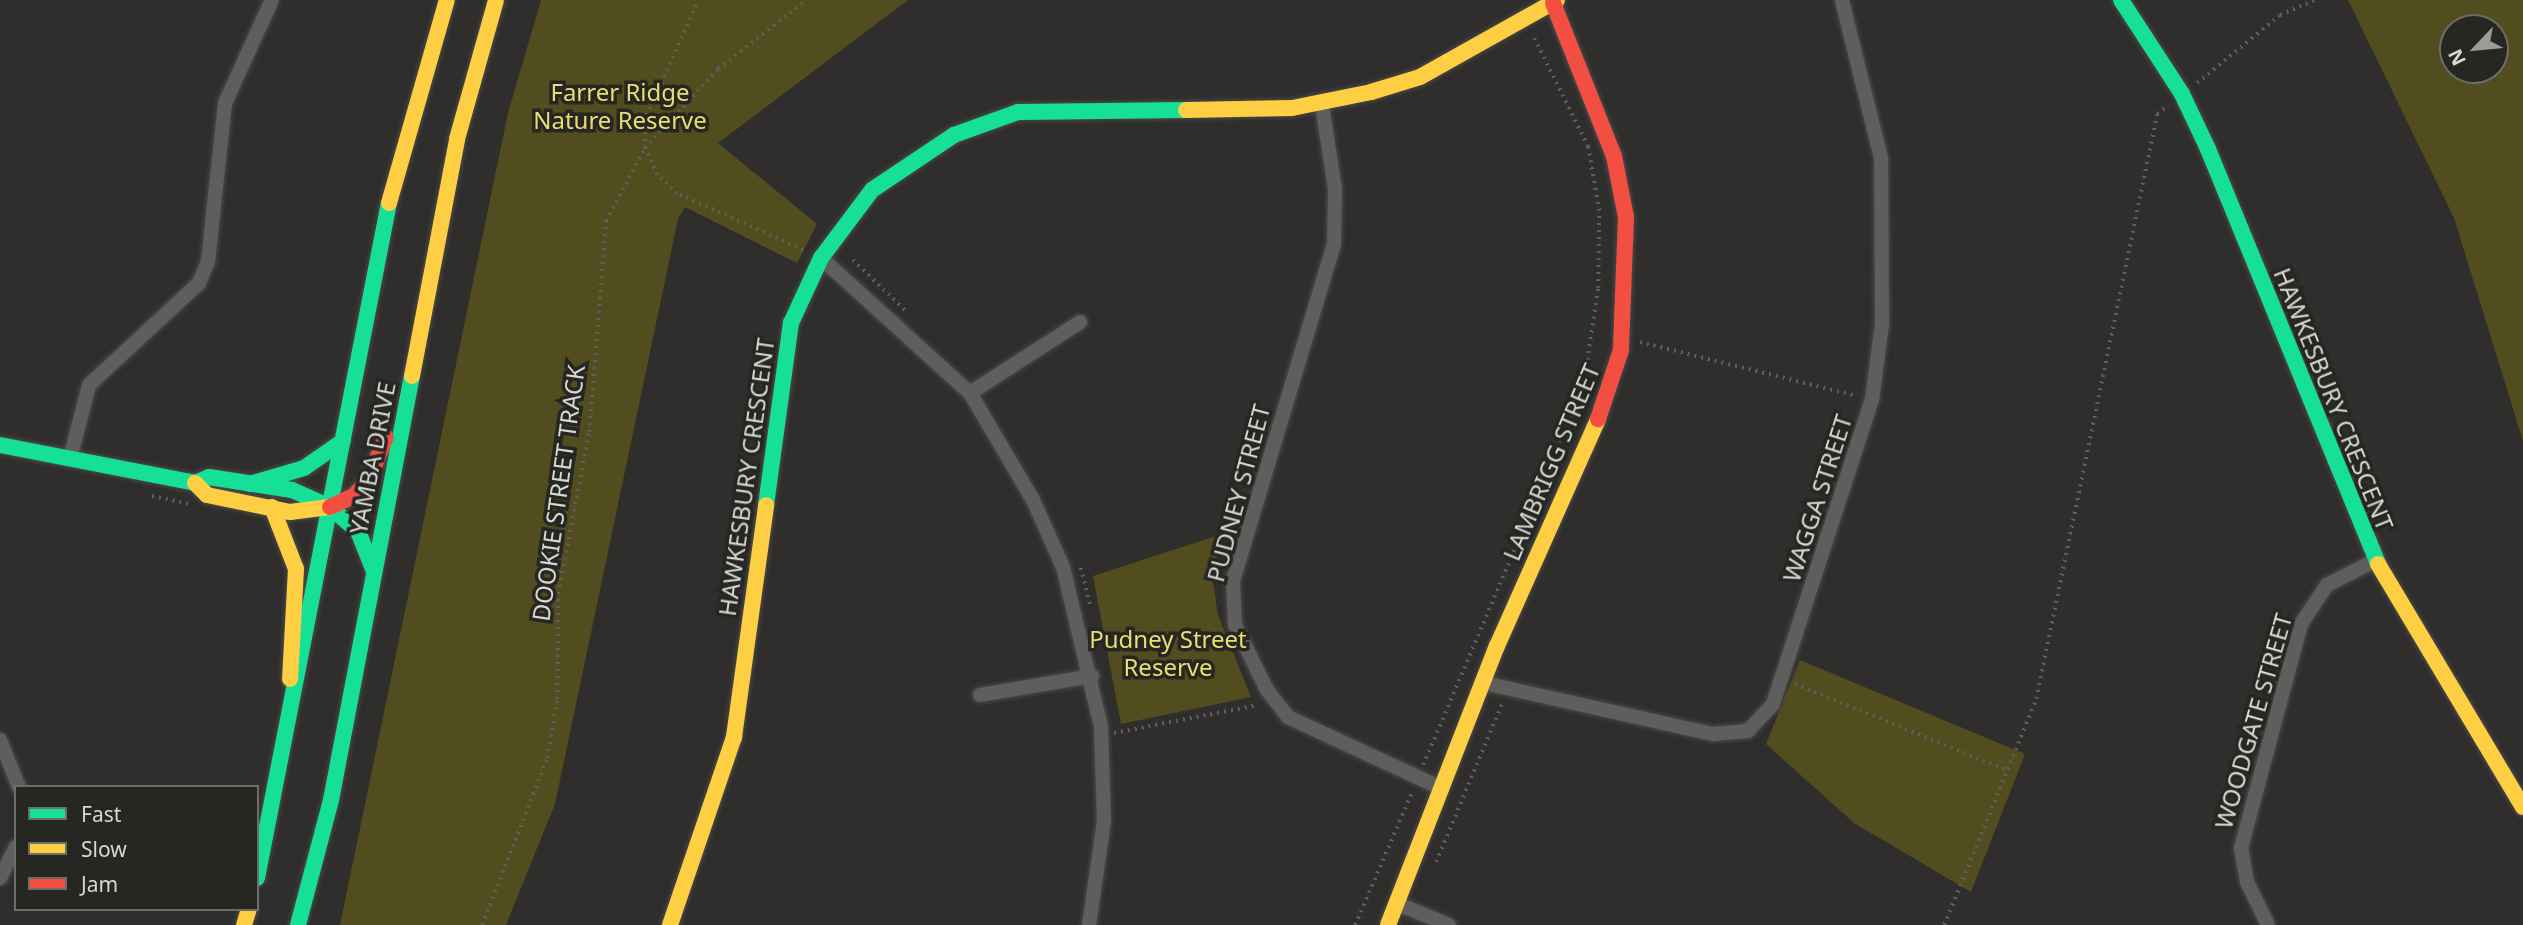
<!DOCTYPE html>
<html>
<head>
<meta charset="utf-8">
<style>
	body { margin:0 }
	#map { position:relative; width:2523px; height:925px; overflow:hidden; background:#2f2e2d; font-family:"Noto Sans",sans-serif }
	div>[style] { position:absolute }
	.green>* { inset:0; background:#524d1e }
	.path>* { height:3.5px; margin-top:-1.75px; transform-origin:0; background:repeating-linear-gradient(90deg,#5f5e5d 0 2px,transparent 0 7px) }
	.roads { filter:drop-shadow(0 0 2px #4a4948) drop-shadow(0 0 2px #4a4948) }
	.street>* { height:14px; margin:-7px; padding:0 7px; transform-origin:7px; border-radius:7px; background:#5f5e5d }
	.fast>* { height:16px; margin:-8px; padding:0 8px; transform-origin:8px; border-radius:8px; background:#16e098 }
	.slow>* { height:16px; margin:-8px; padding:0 8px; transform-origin:8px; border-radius:8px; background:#ffcf43 }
	.jam>* { height:16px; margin:-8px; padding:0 8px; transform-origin:8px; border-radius:8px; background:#f24e42 }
	span { translate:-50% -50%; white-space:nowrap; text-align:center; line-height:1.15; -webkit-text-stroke:7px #262622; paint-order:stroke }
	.park-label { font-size:24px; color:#e9dd71 }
	.street-label { font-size:24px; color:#d7d7d4 }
	.legend { position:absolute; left:14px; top:785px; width:245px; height:126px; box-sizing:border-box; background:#262622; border:2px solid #6d6d69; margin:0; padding:9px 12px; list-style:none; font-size:21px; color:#d7d7d4 }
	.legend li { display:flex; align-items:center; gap:14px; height:35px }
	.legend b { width:35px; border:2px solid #6d6d69 }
	.north { position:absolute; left:2439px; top:14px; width:70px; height:70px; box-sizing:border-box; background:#262622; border:2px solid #6d6d69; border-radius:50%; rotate:244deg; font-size:19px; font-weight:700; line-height:28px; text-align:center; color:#d7d7d4 }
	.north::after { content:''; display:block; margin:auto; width:24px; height:32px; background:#9c9c9a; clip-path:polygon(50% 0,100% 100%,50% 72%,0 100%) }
</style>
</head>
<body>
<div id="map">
	<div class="green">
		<div style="clip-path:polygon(541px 0,908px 0,718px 143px,817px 224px,797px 263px,685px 207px,678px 219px,555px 804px,506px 925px,340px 925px,508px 113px)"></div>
		<div style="clip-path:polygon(evenodd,2348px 0,2523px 0,2523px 441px,2454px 218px,2348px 0,2453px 28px,2495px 28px,2495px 70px,2453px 70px,2453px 28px)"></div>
		<div style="clip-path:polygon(1222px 534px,1212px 576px,1218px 615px,1251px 697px,1121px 724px,1093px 576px)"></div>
		<div style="clip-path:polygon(1800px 660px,2025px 754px,1971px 892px,1854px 823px,1766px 744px)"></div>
	</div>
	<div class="path">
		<div style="left:2197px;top:83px;width:107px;rotate:-39.3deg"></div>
		<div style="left:2280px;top:15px;width:39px;rotate:-23deg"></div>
		<div style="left:803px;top:250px;width:138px;rotate:-156deg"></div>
		<div style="left:677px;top:194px;width:28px;rotate:-136deg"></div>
		<div style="left:657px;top:175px;width:30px;rotate:-114deg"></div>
		<div style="left:645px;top:148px;width:108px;rotate:-47.3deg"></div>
		<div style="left:718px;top:69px;width:112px;rotate:-38.1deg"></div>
		<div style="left:853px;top:260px;width:72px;rotate:43.9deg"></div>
		<div style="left:1640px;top:342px;width:224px;rotate:14deg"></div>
		<div style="left:152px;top:496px;width:38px;rotate:12deg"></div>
		<div style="left:1081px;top:568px;width:41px;rotate:76deg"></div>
		<div style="left:1795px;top:684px;width:229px;rotate:22.1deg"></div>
		<div style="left:1114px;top:733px;width:147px;rotate:-11deg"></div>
		<div style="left:1423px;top:765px;width:410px;rotate:-67deg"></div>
		<div style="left:1583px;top:388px;width:101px;rotate:-81.5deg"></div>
		<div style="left:1598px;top:288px;width:77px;rotate:-89.3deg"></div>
		<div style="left:1599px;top:211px;width:65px;rotate:-99.8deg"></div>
		<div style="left:1588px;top:147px;width:124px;rotate:-116.4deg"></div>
		<div style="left:1436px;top:862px;width:174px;rotate:-67.4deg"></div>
		<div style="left:482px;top:925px;width:179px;rotate:-68.7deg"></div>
		<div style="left:547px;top:758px;width:60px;rotate:-80.4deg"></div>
		<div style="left:557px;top:699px;width:105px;rotate:-89.5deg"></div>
		<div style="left:558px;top:594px;width:165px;rotate:-79.2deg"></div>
		<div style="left:589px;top:432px;width:212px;rotate:-85.4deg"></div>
		<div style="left:606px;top:221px;width:83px;rotate:-61.9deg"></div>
		<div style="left:645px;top:148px;width:26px;rotate:-92deg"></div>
		<div style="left:644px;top:122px;width:133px;rotate:-66.1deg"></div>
		<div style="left:1355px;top:925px;width:145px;rotate:-66.8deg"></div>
		<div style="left:1944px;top:925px;width:244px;rotate:-67.8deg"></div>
		<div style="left:2036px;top:699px;width:597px;rotate:-78.31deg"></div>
		<div style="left:2157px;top:114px;width:14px;rotate:-39deg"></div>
	</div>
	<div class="roads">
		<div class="street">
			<div style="left:1322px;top:105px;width:85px;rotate:81.2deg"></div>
			<div style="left:1335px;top:189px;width:55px;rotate:91deg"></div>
			<div style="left:1334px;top:244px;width:352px;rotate:106.7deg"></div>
			<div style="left:1233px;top:581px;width:44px;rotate:87.4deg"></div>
			<div style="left:1235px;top:625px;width:72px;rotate:63.8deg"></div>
			<div style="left:1267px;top:690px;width:34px;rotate:52deg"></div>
			<div style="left:1288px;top:717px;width:169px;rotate:24.9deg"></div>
			<div style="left:821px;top:258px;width:201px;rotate:42.2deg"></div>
			<div style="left:970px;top:393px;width:124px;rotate:59.5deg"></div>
			<div style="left:1033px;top:500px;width:73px;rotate:65.9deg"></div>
			<div style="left:1063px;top:567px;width:164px;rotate:76.6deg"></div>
			<div style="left:1101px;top:727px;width:94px;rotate:88.2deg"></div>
			<div style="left:1104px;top:821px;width:105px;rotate:98.2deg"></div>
			<div style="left:970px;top:393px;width:131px;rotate:-32.8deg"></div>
			<div style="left:70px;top:459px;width:76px;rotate:-75.6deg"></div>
			<div style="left:89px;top:385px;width:150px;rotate:-42.8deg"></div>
			<div style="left:199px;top:283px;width:23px;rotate:-67deg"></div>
			<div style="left:208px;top:262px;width:160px;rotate:-83.9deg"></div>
			<div style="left:225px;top:103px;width:113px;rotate:-65.5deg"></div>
			<div style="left:1484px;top:683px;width:235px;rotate:12.6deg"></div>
			<div style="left:1713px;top:734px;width:35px;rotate:-5deg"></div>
			<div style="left:1748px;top:731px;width:37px;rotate:-47deg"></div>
			<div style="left:1773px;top:704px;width:320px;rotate:-72deg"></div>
			<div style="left:1872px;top:400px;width:77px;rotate:-82.5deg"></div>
			<div style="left:1882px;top:324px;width:166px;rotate:-90.3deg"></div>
			<div style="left:1881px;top:158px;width:163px;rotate:-103.9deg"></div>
			<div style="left:980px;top:695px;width:114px;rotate:-9.6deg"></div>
			<div style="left:0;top:740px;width:51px;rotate:68deg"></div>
			<div style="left:0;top:878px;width:35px;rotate:-63deg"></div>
			<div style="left:1398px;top:904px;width:55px;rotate:22.4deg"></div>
			<div style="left:2268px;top:925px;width:48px;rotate:-116deg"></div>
			<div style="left:2247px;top:882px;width:35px;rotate:-100deg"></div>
			<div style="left:2241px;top:848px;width:232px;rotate:-75deg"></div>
			<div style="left:2301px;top:624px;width:47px;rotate:-56.3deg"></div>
			<div style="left:2327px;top:585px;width:55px;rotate:-27deg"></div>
		</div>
		<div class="fast">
			<div style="left:2121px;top:0;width:112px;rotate:57deg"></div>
			<div style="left:2182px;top:94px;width:61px;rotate:64.7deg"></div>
			<div style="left:2208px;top:149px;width:448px;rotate:67.7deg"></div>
			<div style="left:0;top:445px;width:199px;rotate:11deg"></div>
			<div style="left:195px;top:483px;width:15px;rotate:-23deg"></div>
			<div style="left:209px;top:477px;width:84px;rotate:8.9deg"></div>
			<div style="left:292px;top:490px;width:42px;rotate:24.1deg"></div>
			<div style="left:250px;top:484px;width:56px;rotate:-16.5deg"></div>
			<div style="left:304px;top:468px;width:47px;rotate:-34.7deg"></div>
			<div style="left:766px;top:505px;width:184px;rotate:-82.2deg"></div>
			<div style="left:791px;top:323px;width:72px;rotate:-65.2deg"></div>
			<div style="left:821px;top:258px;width:85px;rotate:-53.1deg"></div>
			<div style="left:872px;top:190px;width:99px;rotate:-33.9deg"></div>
			<div style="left:954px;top:135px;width:68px;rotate:-19.8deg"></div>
			<div style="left:1018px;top:112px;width:168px;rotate:-0.7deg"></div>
			<div style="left:330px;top:507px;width:37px;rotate:41deg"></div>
			<div style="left:358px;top:531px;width:41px;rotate:68.5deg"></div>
			<div style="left:257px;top:878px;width:688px;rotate:-78.94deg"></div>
			<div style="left:298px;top:925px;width:129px;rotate:-75.2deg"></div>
			<div style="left:331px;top:800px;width:432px;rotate:-79.2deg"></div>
		</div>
		<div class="slow">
			<div style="left:1186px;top:110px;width:106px;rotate:-1.1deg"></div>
			<div style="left:1292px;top:108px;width:81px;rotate:-11.4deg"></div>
			<div style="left:1371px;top:92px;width:51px;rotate:-17deg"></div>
			<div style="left:1420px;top:77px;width:157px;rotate:-29.3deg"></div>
			<div style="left:389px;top:203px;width:211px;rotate:-74.1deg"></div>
			<div style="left:412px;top:376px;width:241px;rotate:-79.2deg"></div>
			<div style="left:457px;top:139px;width:144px;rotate:-74.3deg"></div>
			<div style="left:195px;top:483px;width:17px;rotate:45deg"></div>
			<div style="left:207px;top:495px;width:85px;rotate:11.6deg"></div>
			<div style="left:290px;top:512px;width:40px;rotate:-7.1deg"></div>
			<div style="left:272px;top:507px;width:66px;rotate:68.8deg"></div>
			<div style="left:296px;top:569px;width:110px;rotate:93.1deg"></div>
			<div style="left:2378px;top:564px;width:283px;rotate:59.2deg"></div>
			<div style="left:244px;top:925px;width:17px;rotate:-73deg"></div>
			<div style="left:670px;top:925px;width:199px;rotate:-71.2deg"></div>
			<div style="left:734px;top:737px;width:234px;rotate:-82.1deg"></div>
			<div style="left:1388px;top:925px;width:300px;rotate:-68.7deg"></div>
			<div style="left:1497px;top:646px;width:248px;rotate:-66deg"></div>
		</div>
		<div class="jam">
			<div style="left:1553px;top:3px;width:165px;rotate:68.3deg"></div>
			<div style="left:1614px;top:156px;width:62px;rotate:78.9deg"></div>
			<div style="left:1626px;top:217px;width:133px;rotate:92.2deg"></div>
			<div style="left:1621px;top:350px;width:73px;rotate:108.4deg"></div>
			<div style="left:330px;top:507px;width:26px;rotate:-25deg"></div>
			<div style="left:354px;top:496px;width:23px;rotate:-49deg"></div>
			<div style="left:369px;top:479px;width:45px;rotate:-68deg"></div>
		</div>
	</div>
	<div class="park-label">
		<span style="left:620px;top:106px">Farrer Ridge<br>Nature Reserve</span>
		<span style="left:1168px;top:653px">Pudney Street<br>Reserve</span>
	</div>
	<div class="street-label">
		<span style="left:2334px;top:399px;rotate:68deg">HAWKESBURY CRESCENT</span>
		<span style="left:372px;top:458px;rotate:-79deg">YAMBA DRIVE</span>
		<span style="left:1551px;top:462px;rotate:-67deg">LAMBRIGG STREET</span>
		<span style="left:746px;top:477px;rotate:-82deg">HAWKESBURY CRESCENT</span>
		<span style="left:558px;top:493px;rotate:-82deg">DOOKIE STREET TRACK</span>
		<span style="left:1238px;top:493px;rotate:-75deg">PUDNEY STREET</span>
		<span style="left:1817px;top:498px;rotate:-72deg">WAGGA STREET</span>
		<span style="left:2253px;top:721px;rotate:-74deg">WOODGATE STREET</span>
	</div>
	<ul class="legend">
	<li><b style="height:9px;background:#16e098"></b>Fast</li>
	<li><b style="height:9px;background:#ffcf43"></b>Slow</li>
	<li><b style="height:9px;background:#f24e42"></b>Jam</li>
	</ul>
	<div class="north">N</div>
</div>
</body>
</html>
